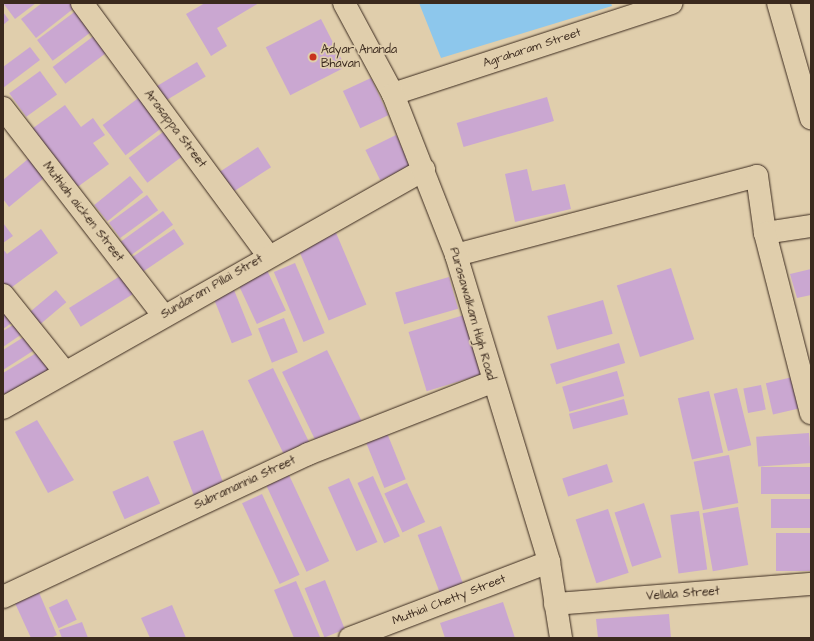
<!DOCTYPE html>
<html>
<head>
<meta charset="utf-8">
<style>
	body { margin:0 }
	#map { position:relative; width:814px; height:641px; overflow:hidden; background:#e0ceac; font-family:"Architects Daughter",sans-serif }
	div>[style] { position:absolute }
	.water>* { inset:0; background:#8dc7ec }
	.building>* { inset:0; background:#caa7d1; transform-origin:0 0 }
	.roads { filter:drop-shadow(0 0 1px #3b2a1e) drop-shadow(0 0 1px #3b2a1e) }
	.minor>* { height:22px; margin:-11px; padding:0 11px; transform-origin:11px; border-radius:11px; background:#e0ceac }
	.major>* { height:22px; margin:-11px; padding:0 11px; transform-origin:11px; border-radius:11px; background:#e0ceac }
	.dots>* { width:11px; height:11px; translate:-50% -50%; box-sizing:border-box; border:2px solid #e0ceac; border-radius:50% }
	span { translate:-50% -50%; white-space:nowrap; text-align:center; line-height:1.15; -webkit-text-stroke:3.5px #e0ceac; paint-order:stroke }
	.street-label { font-size:12px; color:#3b2a1e }
	.poi-label { font-size:12px; color:#3b2a1e }
	.left { translate:0 -50%; text-align:left }
	.frame { position:absolute; inset:0; border:4px solid #3b2a1e; pointer-events:none }
</style>
</head>
<body>
<div id="map">
	<div class="water">
		<div style="clip-path:polygon(419px 3px,611px 3px,612px 6px,441px 58px)"></div>
	</div>
	<div class="building">
		<div style="clip-path:polygon(3px 3px,36px 3px,15px 19px)"></div>
		<div style="clip-path:polygon(42px 3px,76px 3px,78px 5px,36px 38px,21px 19px)"></div>
		<div style="clip-path:polygon(205px 3px,259px 3px,217px 28px,227px 46px,211px 56px,186px 14px)"></div>
		<div style="left:81px;top:7px;width:26px;height:55px;rotate:53deg"></div>
		<div style="clip-path:polygon(3px 12px,9px 20px,3px 25px)"></div>
		<div style="left:321px;top:19px;width:54px;height:62px;rotate:63deg"></div>
		<div style="left:95px;top:35px;width:21px;height:53px;rotate:53deg"></div>
		<div style="clip-path:polygon(30px 47px,40px 60px,3px 88px,3px 67px)"></div>
		<div style="left:197px;top:62px;width:17px;height:49px;rotate:59deg"></div>
		<div style="left:40px;top:71px;width:29px;height:38px;rotate:54deg"></div>
		<div style="left:371px;top:78px;width:41px;height:31px;rotate:65deg"></div>
		<div style="left:145px;top:93px;width:38px;height:53px;rotate:53deg"></div>
		<div style="left:547px;top:97px;width:25px;height:94px;rotate:74deg"></div>
		<div style="clip-path:polygon(65px 105px,81px 127px,93px 118px,105px 135px,93px 143px,109px 164px,72px 191px,29px 131px)"></div>
		<div style="left:171px;top:126px;width:31px;height:53px;rotate:53deg"></div>
		<div style="left:396px;top:135px;width:34px;height:34px;rotate:64deg"></div>
		<div style="left:258px;top:147px;width:24px;height:46px;rotate:57deg"></div>
		<div style="clip-path:polygon(34px 154px,50px 173px,9px 207px,3px 199px,3px 180px)"></div>
		<div style="clip-path:polygon(527px 169px,532px 191px,565px 184px,571px 209px,515px 222px,505px 174px)"></div>
		<div style="left:130px;top:176px;width:21px;height:46px;rotate:51deg"></div>
		<div style="left:147px;top:195px;width:19px;height:47px;rotate:54deg"></div>
		<div style="left:163px;top:211px;width:17px;height:52px;rotate:54deg"></div>
		<div style="clip-path:polygon(3px 223px,13px 236px,3px 243px)"></div>
		<div style="left:334px;top:228px;width:83px;height:41px;rotate:67deg"></div>
		<div style="clip-path:polygon(41px 229px,58px 253px,4px 293px,3px 249px,7px 254px)"></div>
		<div style="left:174px;top:229px;width:18px;height:51px;rotate:56deg"></div>
		<div style="left:295px;top:263px;width:76px;height:23px;rotate:67deg"></div>
		<div style="left:266px;top:268px;width:47px;height:32px;rotate:65deg"></div>
		<div style="left:671px;top:268px;width:75px;height:57px;rotate:72deg"></div>
		<div style="clip-path:polygon(811px 269px,811px 295px,797px 298px,790px 274px)"></div>
		<div style="left:125px;top:273px;width:22px;height:66px;rotate:58deg"></div>
		<div style="left:449px;top:277px;width:33px;height:56px;rotate:74deg"></div>
		<div style="left:232px;top:285px;width:54px;height:22px;rotate:68deg"></div>
		<div style="left:56px;top:290px;width:16px;height:36px;rotate:50deg"></div>
		<div style="left:603px;top:300px;width:35px;height:58px;rotate:74deg"></div>
		<div style="clip-path:polygon(3px 307px,13px 322px,3px 329px)"></div>
		<div style="left:464px;top:315px;width:62px;height:58px;rotate:73deg"></div>
		<div style="left:284px;top:318px;width:37px;height:28px;rotate:68deg"></div>
		<div style="clip-path:polygon(15px 324px,22px 334px,3px 347px,3px 331px)"></div>
		<div style="clip-path:polygon(27px 335px,36px 349px,3px 370px,3px 350px)"></div>
		<div style="left:619px;top:343px;width:21px;height:72px;rotate:73deg"></div>
		<div style="left:327px;top:350px;width:81px;height:50px;rotate:64deg"></div>
		<div style="clip-path:polygon(38px 352px,51px 373px,7px 399px,3px 391px,3px 373px)"></div>
		<div style="left:273px;top:368px;width:85px;height:28px;rotate:64deg"></div>
		<div style="left:617px;top:371px;width:26px;height:57px;rotate:74deg"></div>
		<div style="left:797px;top:376px;width:32px;height:32px;rotate:77deg"></div>
		<div style="left:761px;top:385px;width:25px;height:18px;rotate:79deg"></div>
		<div style="left:737px;top:388px;width:59px;height:24px;rotate:76deg"></div>
		<div style="left:709px;top:391px;width:63px;height:32px;rotate:77deg"></div>
		<div style="left:624px;top:399px;width:16px;height:57px;rotate:75deg"></div>
		<div style="clip-path:polygon(37px 420px,74px 480px,48px 493px,15px 432px)"></div>
		<div style="left:203px;top:430px;width:61px;height:32px;rotate:69deg"></div>
		<div style="left:387px;top:433px;width:50px;height:23px;rotate:68deg"></div>
		<div style="left:809px;top:433px;width:30px;height:53px;rotate:86deg"></div>
		<div style="left:729px;top:455px;width:49px;height:36px;rotate:79deg"></div>
		<div style="left:607px;top:464px;width:19px;height:47px;rotate:72deg"></div>
		<div style="left:811px;top:467px;width:27px;height:50px;rotate:90deg"></div>
		<div style="left:289px;top:475px;width:95px;height:25px;rotate:65deg"></div>
		<div style="left:148px;top:476px;width:30px;height:39px;rotate:66deg"></div>
		<div style="left:373px;top:476px;width:66px;height:17px;rotate:66deg"></div>
		<div style="left:349px;top:478px;width:70px;height:23px;rotate:66deg"></div>
		<div style="left:407px;top:483px;width:43px;height:25px;rotate:65deg"></div>
		<div style="left:262px;top:494px;width:89px;height:22px;rotate:65deg"></div>
		<div style="left:811px;top:499px;width:29px;height:40px;rotate:90deg"></div>
		<div style="left:644px;top:503px;width:57px;height:31px;rotate:72deg"></div>
		<div style="left:738px;top:507px;width:59px;height:36px;rotate:80deg"></div>
		<div style="left:608px;top:509px;width:67px;height:34px;rotate:72deg"></div>
		<div style="left:699px;top:511px;width:59px;height:29px;rotate:82deg"></div>
		<div style="left:441px;top:526px;width:72px;height:25px;rotate:69deg"></div>
		<div style="left:811px;top:533px;width:38px;height:35px;rotate:90deg"></div>
		<div style="left:325px;top:580px;width:53px;height:22px;rotate:68deg"></div>
		<div style="clip-path:polygon(296px 581px,320px 637px,317px 638px,294px 638px,274px 590px)"></div>
		<div style="clip-path:polygon(38px 590px,57px 635px,51px 638px,31px 638px,14px 601px)"></div>
		<div style="left:67px;top:599px;width:23px;height:20px;rotate:65deg"></div>
		<div style="clip-path:polygon(503px 602px,515px 638px,445px 638px,440px 623px)"></div>
		<div style="clip-path:polygon(172px 605px,186px 638px,150px 638px,141px 618px)"></div>
		<div style="clip-path:polygon(669px 614px,671px 638px,598px 638px,596px 619px)"></div>
		<div style="clip-path:polygon(82px 622px,88px 638px,62px 638px,59px 630px)"></div>
	</div>
	<div class="roads">
		<div class="minor">
			<div style="left:82px;top:3px;width:313px;rotate:53.6deg"></div>
			<div style="left:778px;top:3px;width:120px;rotate:74deg"></div>
			<div style="left:393px;top:94px;width:293px;rotate:-18.1deg"></div>
			<div style="left:3px;top:108px;width:263px;rotate:52.3deg"></div>
			<div style="left:765px;top:233px;width:47px;rotate:-8.7deg"></div>
			<div style="left:456px;top:255px;width:311px;rotate:-14.7deg"></div>
			<div style="left:757px;top:176px;width:58px;rotate:82deg"></div>
			<div style="left:765px;top:233px;width:186px;rotate:75.7deg"></div>
			<div style="left:3px;top:295px;width:97px;rotate:51.2deg"></div>
			<div style="left:3px;top:408px;width:484px;rotate:-29.5deg"></div>
			<div style="left:3px;top:597px;width:337px;rotate:-25.1deg"></div>
			<div style="left:308px;top:454px;width:198px;rotate:-21.4deg"></div>
			<div style="left:555px;top:604px;width:257px;rotate:-4.5deg"></div>
			<div style="left:350px;top:638px;width:213px;rotate:-20.9deg"></div>
		</div>
		<div class="major">
			<div style="left:344px;top:3px;width:103px;rotate:61.7deg"></div>
			<div style="left:393px;top:94px;width:173px;rotate:68.6deg"></div>
			<div style="left:456px;top:255px;width:321px;rotate:73.1deg"></div>
			<div style="left:549px;top:562px;width:77px;rotate:81deg"></div>
		</div>
	</div>
	<div class="dots">
		<div style="left:313px;top:57px;background:#c8321e"></div>
	</div>
	<div class="street-label">
		<span style="left:532px;top:48px;rotate:-18deg">Agraharam Street</span>
		<span style="left:175px;top:129px;rotate:53deg">Arasappa Street</span>
		<span style="left:83px;top:212px;rotate:52deg">Muthiah aicken Street</span>
		<span style="left:212px;top:287px;rotate:-30deg">Sundaram Pillai Stret</span>
		<span style="left:472px;top:314px;rotate:74deg">Purasawalkam High Road</span>
		<span style="left:245px;top:483px;rotate:-25deg">Subramannia Street</span>
		<span style="left:683px;top:594px;rotate:-4deg">Vellala Street</span>
		<span style="left:449px;top:600px;rotate:-21deg">Muthial Chetty Street</span>
	</div>
	<div class="poi-label">
		<span class="left" style="left:321px;top:57px">Adyar Ananda<br>Bhavan</span>
	</div>
	<div class="frame"></div>
</div>
</body>
</html>
